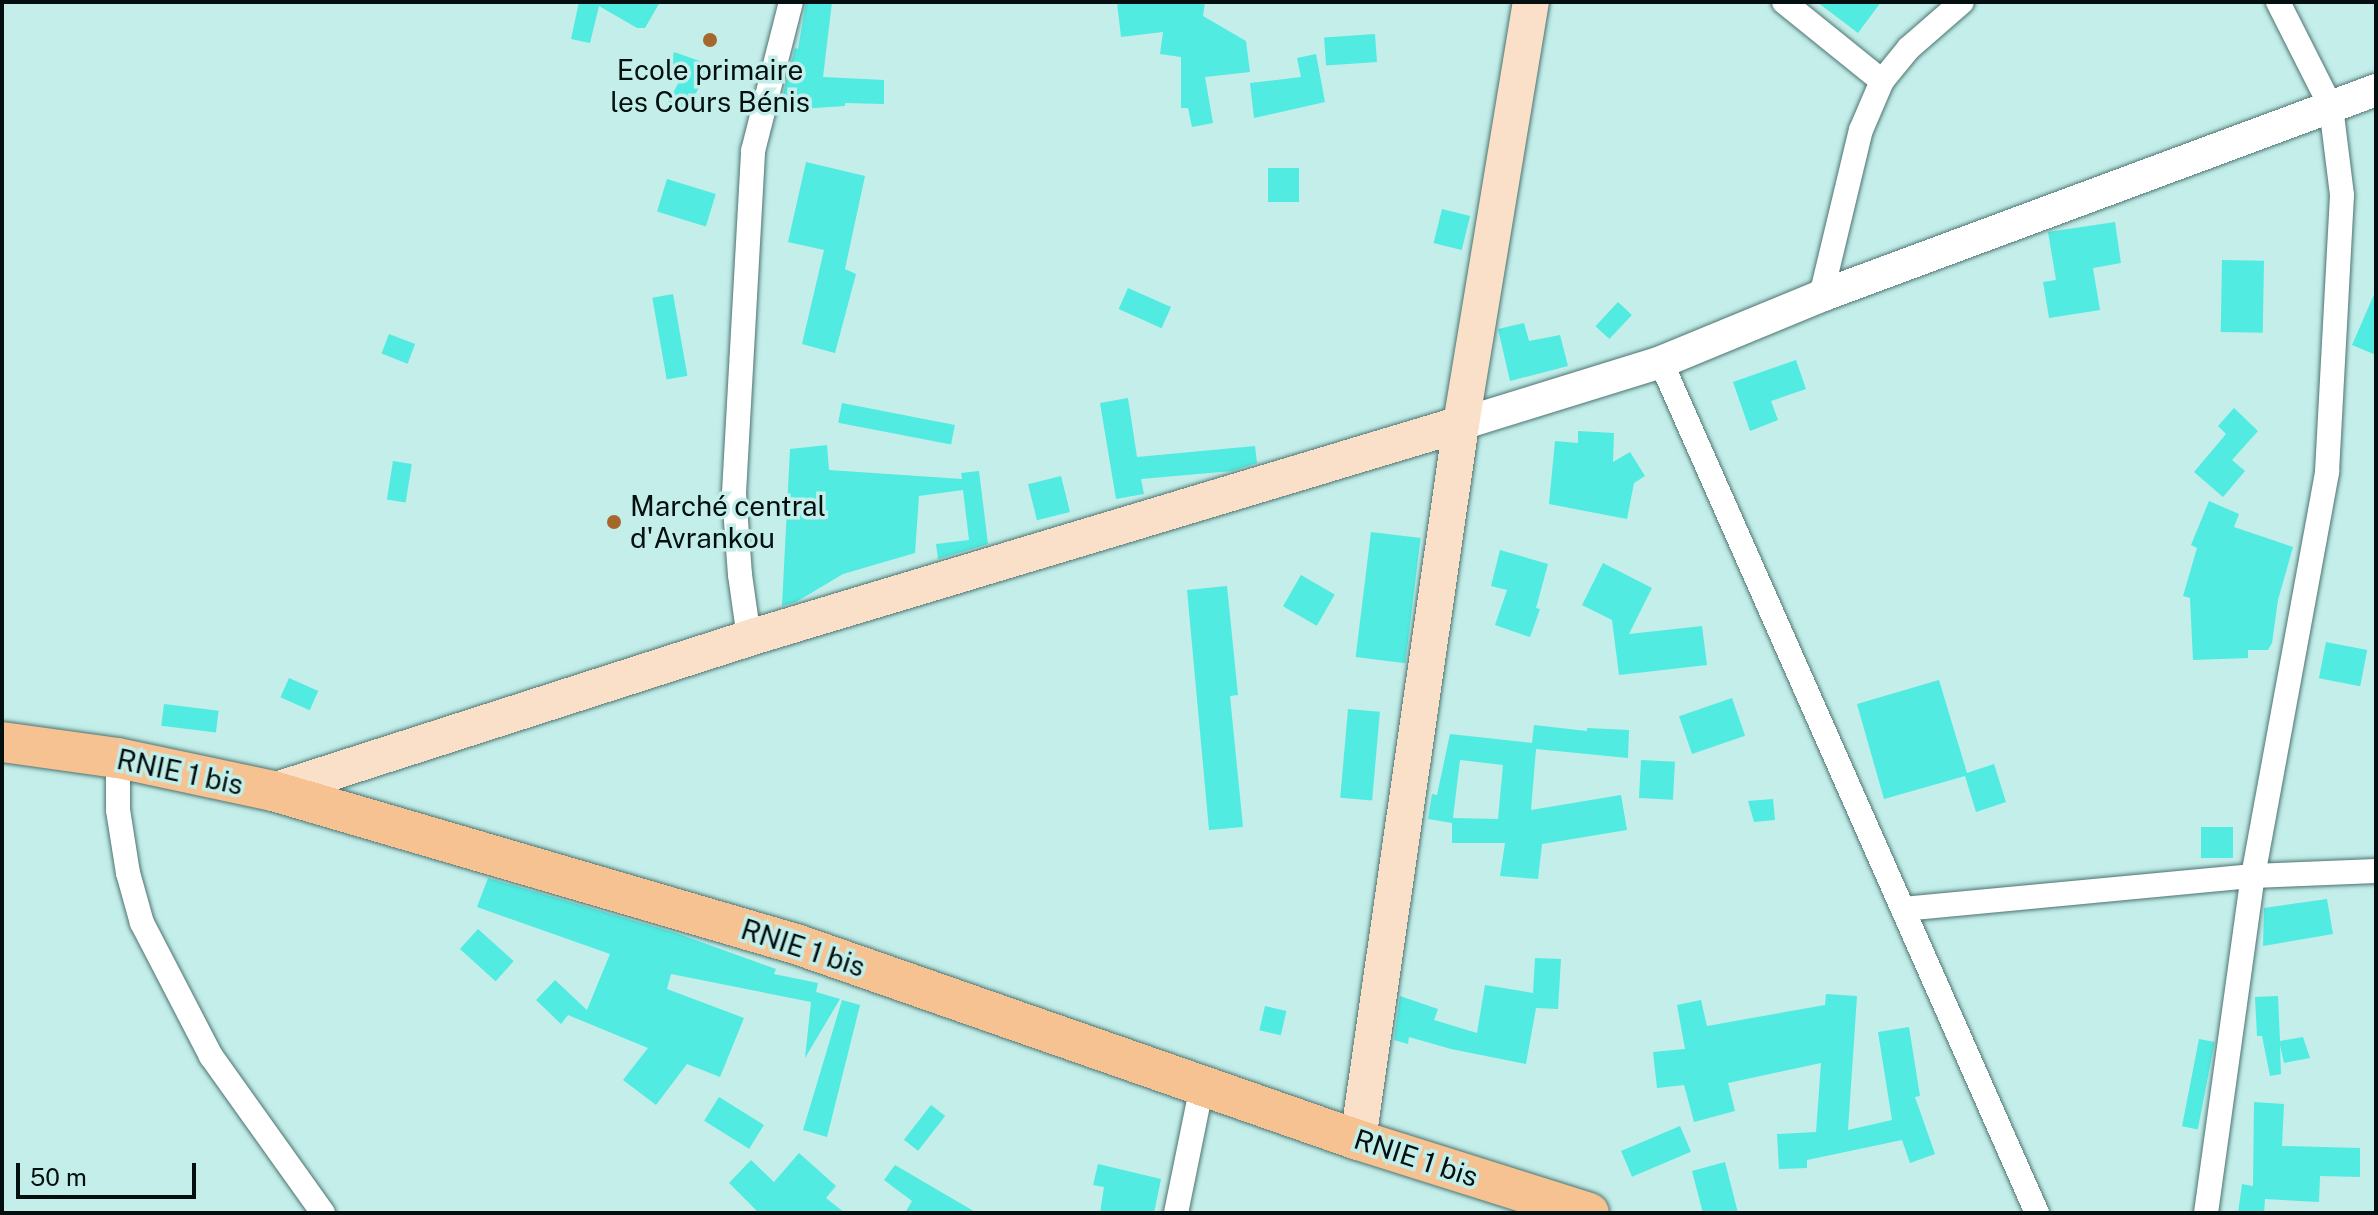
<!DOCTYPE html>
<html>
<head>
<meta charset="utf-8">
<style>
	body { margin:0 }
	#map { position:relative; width:2378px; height:1215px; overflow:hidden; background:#c3eeea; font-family:"Public Sans",sans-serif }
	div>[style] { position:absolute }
	.building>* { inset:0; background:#51ebe1; transform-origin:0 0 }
	.roads { filter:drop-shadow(0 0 2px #4d7471) drop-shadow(0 0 2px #4d7471) }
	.minor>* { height:24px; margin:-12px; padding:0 12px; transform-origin:12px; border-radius:12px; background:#fff }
	.tertiary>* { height:32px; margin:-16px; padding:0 16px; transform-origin:16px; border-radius:16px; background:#fff }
	.secondary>* { height:36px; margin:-18px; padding:0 18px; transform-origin:18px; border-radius:18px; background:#fae0c8 }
	.primary>* { height:40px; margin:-20px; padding:0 20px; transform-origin:20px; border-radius:20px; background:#f6c291 }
	.dots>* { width:22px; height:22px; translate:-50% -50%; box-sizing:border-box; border:4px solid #c3eeea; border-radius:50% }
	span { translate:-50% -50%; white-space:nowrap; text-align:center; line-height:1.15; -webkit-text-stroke:7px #c3eeea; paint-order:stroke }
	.poi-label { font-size:28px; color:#03100f }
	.left { translate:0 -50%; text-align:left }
	.street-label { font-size:28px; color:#03100f }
	.frame { position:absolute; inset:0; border:4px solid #03100f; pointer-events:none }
	.scale { position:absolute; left:16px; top:1163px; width:180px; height:36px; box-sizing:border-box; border:4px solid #03100f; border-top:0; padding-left:10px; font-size:24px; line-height:28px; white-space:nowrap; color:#03100f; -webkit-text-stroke:6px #c3eeea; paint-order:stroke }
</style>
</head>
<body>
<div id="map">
	<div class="building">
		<div style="clip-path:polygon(579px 2px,660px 2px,645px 28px,637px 28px,599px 6px,590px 43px,571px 39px)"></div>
		<div style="clip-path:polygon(806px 2px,832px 2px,823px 77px,884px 80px,884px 104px,845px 103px,845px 106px,784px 110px,783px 94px,795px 48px,798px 49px)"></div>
		<div style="clip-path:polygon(1117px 2px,1205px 2px,1203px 16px,1246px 41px,1250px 72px,1205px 77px,1213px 123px,1192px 127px,1188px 108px,1181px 108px,1181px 57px,1160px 54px,1163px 32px,1121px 37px)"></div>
		<div style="clip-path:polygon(1817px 2px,1881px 2px,1858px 33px)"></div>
		<div style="left:1375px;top:34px;width:28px;height:51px;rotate:86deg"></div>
		<div style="clip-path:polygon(674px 52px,711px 65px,686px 112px,668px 102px,680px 80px,666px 75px)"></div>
		<div style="clip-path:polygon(1316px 54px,1325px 102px,1254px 118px,1250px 83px,1301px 77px,1297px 58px)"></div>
		<div style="clip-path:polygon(806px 162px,865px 176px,845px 269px,856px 274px,835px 353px,802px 344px,824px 250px,788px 242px)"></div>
		<div style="left:1268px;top:168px;width:31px;height:34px"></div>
		<div style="left:667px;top:179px;width:51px;height:34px;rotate:17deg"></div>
		<div style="left:1442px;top:209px;width:29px;height:35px;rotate:14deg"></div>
		<div style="clip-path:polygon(2115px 222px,2121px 263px,2093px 268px,2100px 310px,2049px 318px,2043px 282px,2056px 280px,2048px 232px)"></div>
		<div style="left:2222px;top:260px;width:42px;height:72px;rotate:1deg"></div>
		<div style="left:1128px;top:288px;width:47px;height:23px;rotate:24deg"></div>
		<div style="clip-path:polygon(2376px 290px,2376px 355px,2352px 345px)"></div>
		<div style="left:673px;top:294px;width:83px;height:21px;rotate:80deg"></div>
		<div style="left:1618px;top:302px;width:19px;height:33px;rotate:43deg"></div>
		<div style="clip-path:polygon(1524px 323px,1529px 341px,1560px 335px,1568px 366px,1510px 381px,1498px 329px)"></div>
		<div style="left:389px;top:334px;width:28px;height:21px;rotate:21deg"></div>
		<div style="clip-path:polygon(1796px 360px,1806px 389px,1771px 401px,1778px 420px,1750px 431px,1733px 382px)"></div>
		<div style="clip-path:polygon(1128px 398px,1137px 457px,1255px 446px,1257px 463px,1232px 471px,1141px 479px,1144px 494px,1116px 499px,1100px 403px)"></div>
		<div style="left:842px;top:403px;width:115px;height:20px;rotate:11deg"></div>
		<div style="clip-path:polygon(2234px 408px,2258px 431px,2232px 460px,2245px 471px,2223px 497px,2194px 472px,2226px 434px,2218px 426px)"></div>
		<div style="clip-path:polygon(1578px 431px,1614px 433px,1613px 462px,1630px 452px,1645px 476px,1634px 483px,1627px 519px,1549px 504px,1555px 441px,1578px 443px)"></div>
		<div style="clip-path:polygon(827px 445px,829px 470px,962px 479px,961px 473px,979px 471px,988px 544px,938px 559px,936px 544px,969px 540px,963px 490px,919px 496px,915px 553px,843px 574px,796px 602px,782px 606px,790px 449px)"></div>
		<div style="left:393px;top:461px;width:19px;height:39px;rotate:9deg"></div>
		<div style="left:1061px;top:476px;width:37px;height:34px;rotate:76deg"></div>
		<div style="clip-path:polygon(2209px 501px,2239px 514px,2234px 527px,2293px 547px,2278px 600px,2272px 643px,2268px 650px,2248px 650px,2248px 658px,2193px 660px,2190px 598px,2183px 596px,2197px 548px,2191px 545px)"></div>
		<div style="left:1371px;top:532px;width:50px;height:126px;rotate:7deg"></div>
		<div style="clip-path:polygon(1500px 550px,1548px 564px,1536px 608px,1540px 609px,1530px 637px,1495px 625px,1507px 590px,1491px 586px)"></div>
		<div style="clip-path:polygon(1603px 563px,1652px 588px,1629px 634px,1702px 626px,1707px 665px,1619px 675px,1612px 620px,1582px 605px)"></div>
		<div style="left:1301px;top:575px;width:39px;height:36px;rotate:30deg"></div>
		<div style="clip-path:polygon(1227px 586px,1238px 695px,1230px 696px,1243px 827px,1209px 830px,1187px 590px)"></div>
		<div style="left:2326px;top:642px;width:42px;height:37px;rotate:11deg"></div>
		<div style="left:289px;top:678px;width:32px;height:21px;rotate:24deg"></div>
		<div style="clip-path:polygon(1939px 680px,1967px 773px,1994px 764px,2006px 802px,1976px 812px,1965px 776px,1884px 799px,1857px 704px)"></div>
		<div style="left:1732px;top:698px;width:40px;height:56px;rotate:71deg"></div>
		<div style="left:164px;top:704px;width:55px;height:22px;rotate:7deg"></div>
		<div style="left:1348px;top:709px;width:32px;height:89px;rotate:5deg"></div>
		<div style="clip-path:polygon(evenodd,1534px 725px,1587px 731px,1587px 728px,1629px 730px,1628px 758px,1536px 749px,1531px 810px,1621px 795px,1627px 830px,1542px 844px,1538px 879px,1500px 876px,1505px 843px,1452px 843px,1452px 823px,1428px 819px,1432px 794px,1437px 795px,1450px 734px,1532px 743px,1534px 725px,1460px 760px,1503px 765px,1498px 819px,1453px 818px,1460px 760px)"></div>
		<div style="left:1641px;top:760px;width:34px;height:38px;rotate:3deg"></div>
		<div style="clip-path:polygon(1773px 799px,1775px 820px,1754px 822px,1748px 801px)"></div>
		<div style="left:2201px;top:827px;width:32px;height:31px"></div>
		<div style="clip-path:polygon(488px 878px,676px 933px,776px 969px,774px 974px,818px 983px,816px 992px,840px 999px,805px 1058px,811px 1002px,671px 974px,667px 989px,744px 1018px,720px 1077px,687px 1064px,656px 1105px,623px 1080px,648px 1048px,568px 1015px,561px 1024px,536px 1000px,555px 980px,587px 1010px,610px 954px,477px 907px)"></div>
		<div style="clip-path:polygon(2327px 899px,2333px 934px,2263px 946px,2264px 908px)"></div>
		<div style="left:478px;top:929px;width:48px;height:27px;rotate:42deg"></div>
		<div style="clip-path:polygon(1535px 958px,1561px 959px,1558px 1009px,1536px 1008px,1526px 1064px,1451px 1049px,1409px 1037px,1408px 1044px,1394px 1040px,1400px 996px,1438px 1009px,1434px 1020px,1477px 1033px,1485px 985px,1533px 993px)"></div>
		<div style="clip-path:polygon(1826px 994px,1857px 996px,1848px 1130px,1892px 1120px,1878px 1032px,1909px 1027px,1920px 1096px,1915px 1097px,1935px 1154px,1910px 1163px,1902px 1140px,1807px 1160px,1807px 1168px,1779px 1169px,1777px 1134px,1816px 1132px,1821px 1063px,1728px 1083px,1735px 1111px,1694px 1122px,1684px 1085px,1657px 1088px,1653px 1052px,1685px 1049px,1677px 1005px,1701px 1000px,1707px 1026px,1825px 1005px)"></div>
		<div style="clip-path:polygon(2278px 996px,2280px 1041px,2303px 1037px,2310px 1058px,2284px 1063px,2280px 1045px,2281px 1074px,2270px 1076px,2262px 1036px,2257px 1036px,2255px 997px)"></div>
		<div style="clip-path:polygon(842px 1000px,860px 1005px,827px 1137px,803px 1130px)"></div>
		<div style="left:1265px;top:1006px;width:22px;height:25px;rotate:13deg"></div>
		<div style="left:2199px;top:1039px;width:16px;height:89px;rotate:11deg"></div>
		<div style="left:719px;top:1097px;width:53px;height:28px;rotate:32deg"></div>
		<div style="clip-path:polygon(2254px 1102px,2284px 1104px,2282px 1146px,2360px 1148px,2360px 1177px,2320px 1176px,2319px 1202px,2265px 1199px,2264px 1213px,2238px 1213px,2242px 1184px,2253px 1186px)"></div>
		<div style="left:931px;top:1105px;width:18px;height:44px;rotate:38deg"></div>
		<div style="left:1680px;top:1126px;width:28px;height:64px;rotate:67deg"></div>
		<div style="clip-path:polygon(799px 1153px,836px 1186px,826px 1198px,845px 1213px,759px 1213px,729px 1183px,751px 1160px,774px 1182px)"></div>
		<div style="clip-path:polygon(1725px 1162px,1738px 1213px,1703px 1213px,1692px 1171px)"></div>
		<div style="clip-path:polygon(1098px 1164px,1161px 1179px,1154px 1213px,1100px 1213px,1104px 1187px,1093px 1185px)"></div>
		<div style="clip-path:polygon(895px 1165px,977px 1213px,905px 1213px,912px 1201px,884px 1180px)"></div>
	</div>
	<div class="roads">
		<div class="minor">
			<div style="left:1784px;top:2px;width:126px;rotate:38.9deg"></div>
			<div style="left:1821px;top:296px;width:171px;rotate:-76.5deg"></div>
			<div style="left:1861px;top:130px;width:53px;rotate:-66.8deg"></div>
			<div style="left:1882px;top:81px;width:43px;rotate:-50.7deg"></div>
			<div style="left:1909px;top:48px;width:70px;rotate:-41deg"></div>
			<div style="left:1661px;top:362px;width:930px;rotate:66.16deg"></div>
			<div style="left:749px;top:638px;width:64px;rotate:-98.1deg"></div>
			<div style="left:740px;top:575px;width:82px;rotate:-94.2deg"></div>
			<div style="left:734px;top:493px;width:343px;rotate:-86.8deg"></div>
			<div style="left:753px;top:151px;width:154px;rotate:-75.7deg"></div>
			<div style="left:118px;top:758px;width:52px;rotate:90deg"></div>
			<div style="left:118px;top:810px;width:64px;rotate:81deg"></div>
			<div style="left:128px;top:873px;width:52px;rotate:74.4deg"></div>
			<div style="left:142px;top:923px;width:150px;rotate:62.6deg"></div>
			<div style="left:211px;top:1056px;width:193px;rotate:54.5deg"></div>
			<div style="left:1903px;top:909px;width:352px;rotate:-5.4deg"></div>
			<div style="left:2253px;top:876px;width:123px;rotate:-2.3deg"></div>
			<div style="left:1176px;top:1213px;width:131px;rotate:-78.5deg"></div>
			<div style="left:2206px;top:1213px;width:340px;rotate:-82.1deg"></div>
			<div style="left:2253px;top:876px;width:411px;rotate:-79.6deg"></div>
			<div style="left:2327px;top:472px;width:277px;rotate:-86.9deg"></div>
			<div style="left:2342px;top:195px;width:89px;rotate:-97.1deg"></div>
			<div style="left:2331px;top:107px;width:118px;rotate:-116.8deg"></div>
		</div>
		<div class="tertiary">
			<div style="left:1461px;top:424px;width:209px;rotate:-17.2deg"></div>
			<div style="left:1661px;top:362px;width:173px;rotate:-22.4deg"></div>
			<div style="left:1821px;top:296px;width:592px;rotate:-20.36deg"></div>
		</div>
		<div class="secondary">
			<div style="left:273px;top:791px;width:500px;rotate:-17.8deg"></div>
			<div style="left:749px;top:638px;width:743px;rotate:-16.73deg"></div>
			<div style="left:1358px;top:1140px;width:723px;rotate:-81.81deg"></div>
			<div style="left:1461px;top:424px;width:428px;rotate:-80.6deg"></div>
		</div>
		<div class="primary">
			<div style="left:2px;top:742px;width:117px;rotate:7.9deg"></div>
			<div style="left:118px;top:758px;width:158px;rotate:12deg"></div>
			<div style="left:273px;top:791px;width:545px;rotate:16.31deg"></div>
			<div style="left:796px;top:944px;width:595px;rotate:19.23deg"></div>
			<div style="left:1358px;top:1140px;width:242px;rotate:17.5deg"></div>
		</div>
	</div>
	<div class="dots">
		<div style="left:710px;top:40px;background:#a5672c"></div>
		<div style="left:614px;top:522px;background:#a5672c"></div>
	</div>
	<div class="poi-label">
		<span style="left:710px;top:86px">Ecole primaire<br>les Cours Bénis</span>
		<span class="left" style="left:630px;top:522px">Marché central<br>d'Avrankou</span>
	</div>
	<div class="street-label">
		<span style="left:180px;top:772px;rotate:12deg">RNIE 1 bis</span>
		<span style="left:803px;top:948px;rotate:18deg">RNIE 1 bis</span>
		<span style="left:1416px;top:1158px;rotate:18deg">RNIE 1 bis</span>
	</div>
	<div class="frame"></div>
	<div class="scale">50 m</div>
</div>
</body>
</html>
